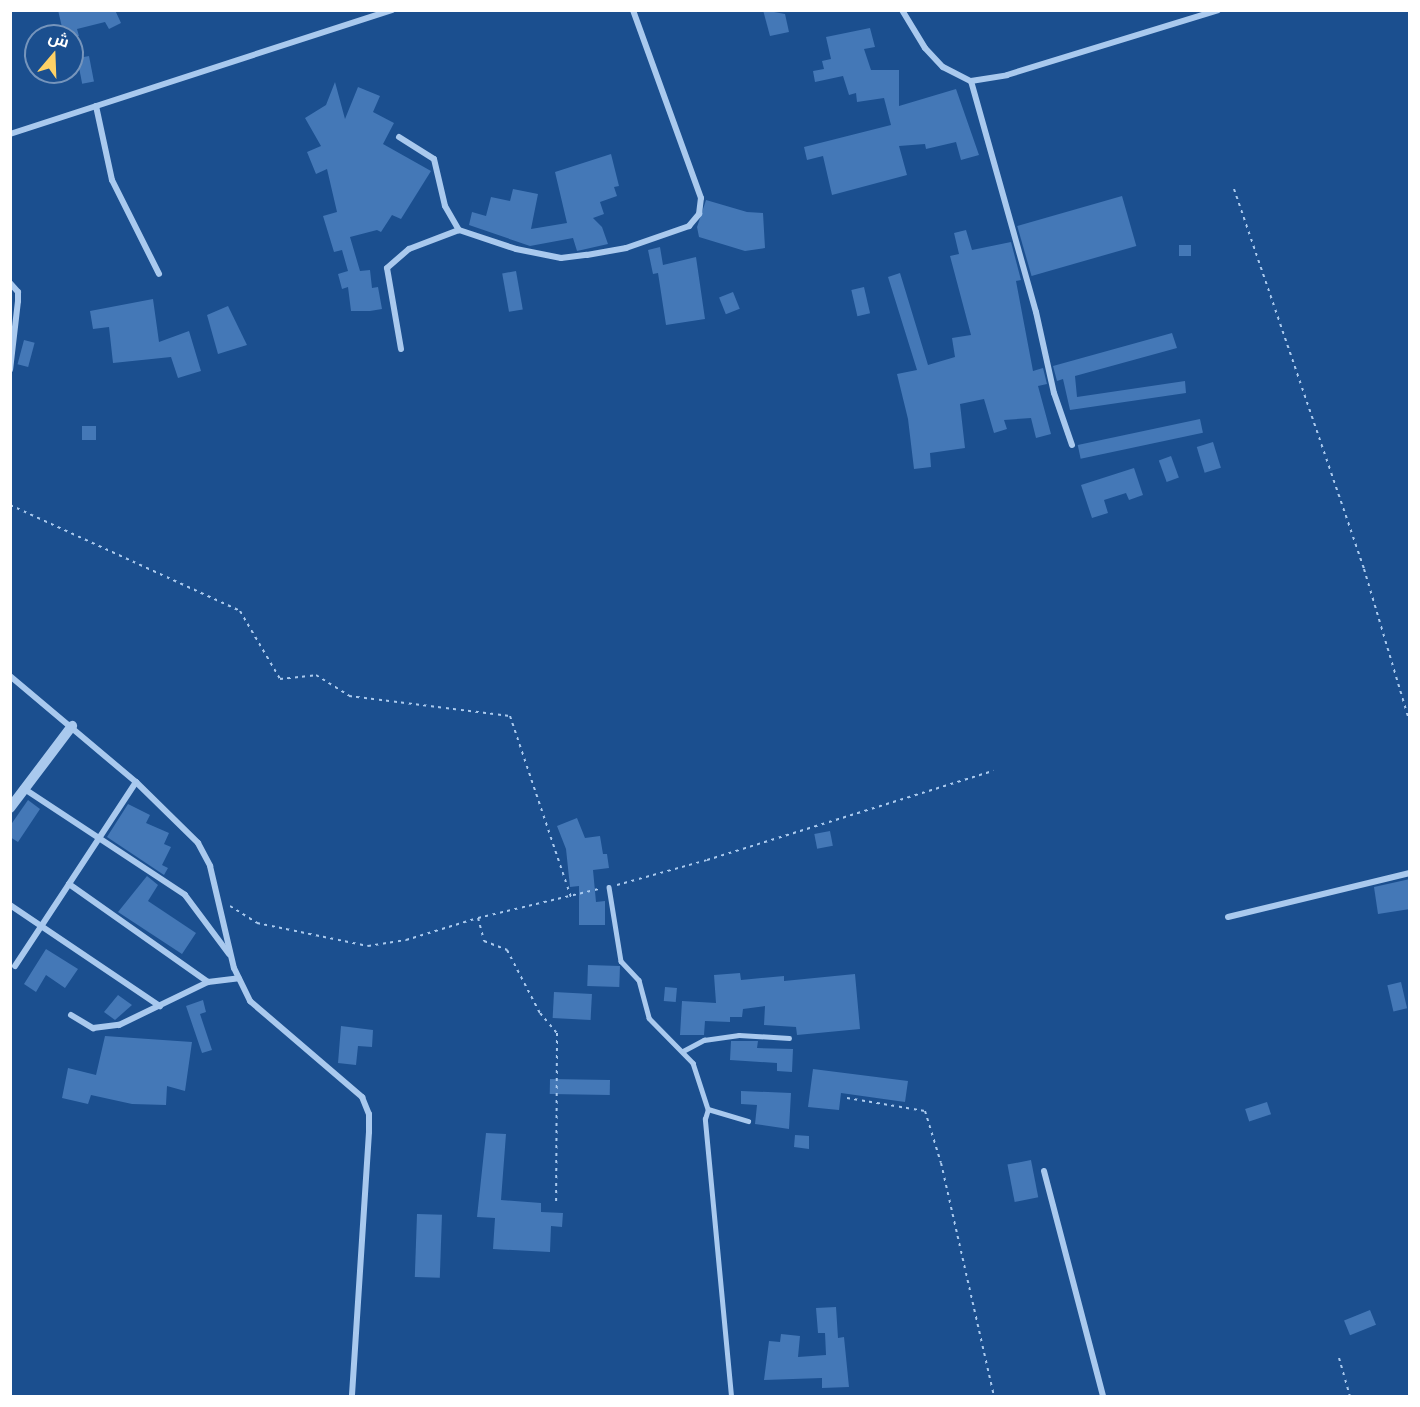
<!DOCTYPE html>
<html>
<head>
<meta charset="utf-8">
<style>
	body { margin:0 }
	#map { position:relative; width:1420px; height:1407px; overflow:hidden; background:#1b4f8f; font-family:Lato,Cairo,sans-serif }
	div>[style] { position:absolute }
	.building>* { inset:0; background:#4478b7; transform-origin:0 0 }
	.path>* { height:2px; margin-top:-1px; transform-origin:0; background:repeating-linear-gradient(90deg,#a9c9ee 0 3px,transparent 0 7.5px) }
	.service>* { height:4.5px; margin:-2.25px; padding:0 2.25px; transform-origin:2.25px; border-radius:2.25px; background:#a9c9ee }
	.minor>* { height:6px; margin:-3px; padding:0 3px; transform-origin:3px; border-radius:3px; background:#a9c9ee }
	.tertiary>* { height:10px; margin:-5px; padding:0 5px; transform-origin:5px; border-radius:5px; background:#a9c9ee }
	span { translate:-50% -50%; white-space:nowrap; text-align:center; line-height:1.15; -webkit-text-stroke:4.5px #1b4f8f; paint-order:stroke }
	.frame { position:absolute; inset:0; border:12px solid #fff; pointer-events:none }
	.north { position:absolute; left:24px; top:24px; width:60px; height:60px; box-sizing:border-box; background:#1b4f8f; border:2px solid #7695bc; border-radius:50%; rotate:19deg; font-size:16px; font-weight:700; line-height:24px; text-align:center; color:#fff }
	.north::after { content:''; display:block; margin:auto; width:21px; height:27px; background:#ffd166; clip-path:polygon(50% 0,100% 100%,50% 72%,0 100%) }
</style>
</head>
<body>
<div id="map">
	<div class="building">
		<div style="clip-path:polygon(58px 10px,115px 10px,121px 23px,109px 29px,105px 22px,77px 29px,79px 36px,64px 36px)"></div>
		<div style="clip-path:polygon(763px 10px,785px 14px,789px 32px,770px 36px)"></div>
		<div style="clip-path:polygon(870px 28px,875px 47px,864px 49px,871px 70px,899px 70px,899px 106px,956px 89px,979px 155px,961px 160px,956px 142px,926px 149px,925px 144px,899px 146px,907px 175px,832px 195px,823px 156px,807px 160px,804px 147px,891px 125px,884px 98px,857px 102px,856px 93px,849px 95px,843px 76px,815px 82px,813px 71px,824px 69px,822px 61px,831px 59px,826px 37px)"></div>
		<div style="left:89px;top:56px;width:26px;height:12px;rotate:79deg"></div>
		<div style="clip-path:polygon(335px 82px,345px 119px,358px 87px,380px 96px,373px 112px,394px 123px,383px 144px,431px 171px,401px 219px,392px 215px,381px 232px,377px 230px,350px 237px,360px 271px,370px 270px,372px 288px,378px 287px,382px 309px,370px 311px,351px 311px,348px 287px,342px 289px,338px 274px,348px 271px,342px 250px,334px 252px,323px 216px,337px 212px,327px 169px,316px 174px,307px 152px,321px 146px,305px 118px,326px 105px)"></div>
		<div style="clip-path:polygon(611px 154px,619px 186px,614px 187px,617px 196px,600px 202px,604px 214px,593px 218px,602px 227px,608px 244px,577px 251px,573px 238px,530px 246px,469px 225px,472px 212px,486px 216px,491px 197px,510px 201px,513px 189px,538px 194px,531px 229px,567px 223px,555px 172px)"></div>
		<div style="left:1122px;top:196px;width:52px;height:109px;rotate:74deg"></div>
		<div style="clip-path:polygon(706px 200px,747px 212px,763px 213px,765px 248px,745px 251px,699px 237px,697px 227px)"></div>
		<div style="clip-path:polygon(966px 230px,972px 250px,1011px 242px,1021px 280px,1016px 281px,1033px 371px,1043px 368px,1047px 384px,1038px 386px,1051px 434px,1036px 438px,1031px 418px,1004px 420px,1007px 429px,994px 433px,984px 399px,960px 404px,965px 448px,930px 453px,931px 467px,914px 469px,908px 419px,897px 374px,917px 370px,888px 277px,900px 273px,928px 365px,955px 357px,952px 338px,971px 335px,950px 256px,959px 254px,954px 233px)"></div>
		<div style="left:1179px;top:245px;width:12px;height:11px"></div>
		<div style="clip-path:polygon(660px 247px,663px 265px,696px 257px,705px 319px,666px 325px,658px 273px,653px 274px,648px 250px)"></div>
		<div style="left:516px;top:271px;width:39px;height:14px;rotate:80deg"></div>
		<div style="left:864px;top:287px;width:27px;height:13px;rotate:77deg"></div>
		<div style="left:733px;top:292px;width:18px;height:15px;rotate:68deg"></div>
		<div style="clip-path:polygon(153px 299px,159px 342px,189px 331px,201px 371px,178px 378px,171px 357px,113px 363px,109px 327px,93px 329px,90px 311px)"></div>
		<div style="clip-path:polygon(228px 306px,247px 345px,218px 354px,207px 315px)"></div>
		<div style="clip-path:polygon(1172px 333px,1177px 348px,1075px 376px,1077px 397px,1185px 381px,1186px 393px,1070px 410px,1063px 379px,1057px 381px,1053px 366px)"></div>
		<div style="left:24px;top:340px;width:11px;height:25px;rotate:15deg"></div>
		<div style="left:1200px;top:419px;width:14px;height:125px;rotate:78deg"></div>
		<div style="left:82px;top:426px;width:14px;height:14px"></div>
		<div style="left:1213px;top:442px;width:27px;height:17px;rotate:73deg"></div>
		<div style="left:1171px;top:456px;width:23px;height:13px;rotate:70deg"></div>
		<div style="clip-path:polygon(1134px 468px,1143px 495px,1129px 500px,1126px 493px,1104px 500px,1108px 513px,1092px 518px,1081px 485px)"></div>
		<div style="clip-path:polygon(28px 800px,40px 809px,18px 842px,10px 837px,10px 826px)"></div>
		<div style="clip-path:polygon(128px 804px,150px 815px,146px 823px,169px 833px,164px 844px,171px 847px,162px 865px,168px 868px,164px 875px,107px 837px)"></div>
		<div style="clip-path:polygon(577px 818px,585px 838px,600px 836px,603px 854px,607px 854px,609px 868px,593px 870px,596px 902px,605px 901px,605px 925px,579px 925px,579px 886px,570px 887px,566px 849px,557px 826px)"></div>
		<div style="left:830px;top:831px;width:15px;height:16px;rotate:79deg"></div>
		<div style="clip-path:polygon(147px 876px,158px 885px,148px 901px,196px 933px,182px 954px,118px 912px)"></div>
		<div style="clip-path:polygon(1410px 879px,1410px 909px,1378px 914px,1374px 887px)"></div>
		<div style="clip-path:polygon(46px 949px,78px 969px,65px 988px,46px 975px,36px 992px,24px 984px)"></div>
		<div style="left:588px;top:965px;width:32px;height:21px;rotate:2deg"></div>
		<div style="clip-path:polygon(740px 973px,741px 980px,784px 976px,784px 981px,855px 974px,860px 1029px,797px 1035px,796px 1027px,764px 1025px,765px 1006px,743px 1009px,742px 1017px,730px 1017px,730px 1022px,705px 1021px,704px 1035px,680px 1035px,682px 1001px,716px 1003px,714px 975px)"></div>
		<div style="left:1401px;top:982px;width:27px;height:14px;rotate:77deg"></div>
		<div style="left:665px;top:987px;width:12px;height:14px;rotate:5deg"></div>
		<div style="left:554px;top:992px;width:38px;height:26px;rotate:3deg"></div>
		<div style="clip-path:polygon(118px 995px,132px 1005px,115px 1020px,104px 1012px)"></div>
		<div style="clip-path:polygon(203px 1000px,206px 1012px,200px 1014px,212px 1050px,202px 1053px,186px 1006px)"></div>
		<div style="clip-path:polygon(341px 1026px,373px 1030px,372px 1047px,358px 1046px,356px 1065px,338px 1063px)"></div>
		<div style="clip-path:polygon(105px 1036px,192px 1042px,185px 1091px,167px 1086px,166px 1105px,132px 1104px,91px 1095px,88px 1104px,62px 1098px,68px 1068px,96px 1075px)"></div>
		<div style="clip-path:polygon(731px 1041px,758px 1041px,757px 1048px,793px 1049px,792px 1072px,777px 1071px,777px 1063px,730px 1060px)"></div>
		<div style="clip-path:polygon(813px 1069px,908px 1081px,905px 1102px,841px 1093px,839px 1110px,808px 1107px)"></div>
		<div style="left:550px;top:1079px;width:60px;height:15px;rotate:1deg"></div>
		<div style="clip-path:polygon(741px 1091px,791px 1093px,789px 1129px,755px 1124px,757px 1105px,741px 1104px)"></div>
		<div style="left:1267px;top:1102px;width:13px;height:23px;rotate:72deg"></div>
		<div style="clip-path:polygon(486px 1133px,506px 1134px,501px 1200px,541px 1203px,541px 1212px,563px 1213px,562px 1227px,551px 1226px,550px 1252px,493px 1249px,495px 1218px,477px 1217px)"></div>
		<div style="clip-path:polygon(795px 1135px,809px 1136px,809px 1149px,794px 1147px)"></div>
		<div style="left:1031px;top:1160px;width:38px;height:24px;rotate:79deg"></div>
		<div style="left:417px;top:1214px;width:25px;height:63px;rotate:2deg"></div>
		<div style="clip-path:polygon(836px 1307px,838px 1338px,844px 1337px,849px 1387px,822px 1388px,822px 1378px,764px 1380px,769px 1341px,780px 1342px,781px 1334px,800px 1336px,798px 1357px,826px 1355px,825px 1333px,818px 1333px,816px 1308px)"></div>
		<div style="left:1370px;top:1310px;width:16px;height:28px;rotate:68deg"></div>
	</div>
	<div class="path">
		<div style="left:1234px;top:189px;width:402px;rotate:71.1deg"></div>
		<div style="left:1364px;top:569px;width:161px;rotate:73.4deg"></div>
		<div style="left:10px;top:505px;width:253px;rotate:24.7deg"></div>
		<div style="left:240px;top:611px;width:79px;rotate:59.5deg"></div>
		<div style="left:280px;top:679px;width:36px;rotate:-6deg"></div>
		<div style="left:316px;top:675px;width:39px;rotate:32deg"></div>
		<div style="left:349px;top:696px;width:162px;rotate:7.1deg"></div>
		<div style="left:510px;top:716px;width:191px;rotate:71.4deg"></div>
		<div style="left:617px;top:885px;width:93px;rotate:-15.5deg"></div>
		<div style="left:707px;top:860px;width:300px;rotate:-17.3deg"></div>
		<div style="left:230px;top:906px;width:32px;rotate:32deg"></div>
		<div style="left:257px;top:923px;width:113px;rotate:11.7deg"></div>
		<div style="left:368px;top:946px;width:38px;rotate:-9deg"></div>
		<div style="left:406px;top:940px;width:75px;rotate:-17deg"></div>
		<div style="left:478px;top:918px;width:124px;rotate:-13.5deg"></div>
		<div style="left:478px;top:918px;width:24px;rotate:75deg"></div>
		<div style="left:484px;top:941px;width:25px;rotate:21deg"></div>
		<div style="left:507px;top:950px;width:71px;rotate:62.4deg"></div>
		<div style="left:540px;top:1013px;width:26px;rotate:50deg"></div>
		<div style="left:557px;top:1033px;width:172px;rotate:90.3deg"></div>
		<div style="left:847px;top:1098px;width:79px;rotate:9.5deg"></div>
		<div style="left:925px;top:1111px;width:54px;rotate:72.9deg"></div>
		<div style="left:941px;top:1163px;width:239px;rotate:77.2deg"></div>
		<div style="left:1339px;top:1358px;width:40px;rotate:74deg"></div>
	</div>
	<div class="service">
		<div style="left:609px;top:887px;width:75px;rotate:80.8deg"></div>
		<div style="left:621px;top:961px;width:26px;rotate:47deg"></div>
		<div style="left:639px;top:980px;width:39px;rotate:75deg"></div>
		<div style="left:649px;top:1018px;width:63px;rotate:45.6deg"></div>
		<div style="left:693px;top:1063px;width:48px;rotate:71.9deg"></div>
		<div style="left:683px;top:1051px;width:24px;rotate:-28deg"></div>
		<div style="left:704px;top:1040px;width:35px;rotate:-8deg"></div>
		<div style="left:739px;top:1035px;width:50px;rotate:3.4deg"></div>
		<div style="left:731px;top:1396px;width:278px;rotate:-95.4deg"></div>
		<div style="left:705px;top:1119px;width:10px;rotate:-73deg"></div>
		<div style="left:708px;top:1109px;width:42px;rotate:16.7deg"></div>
	</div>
	<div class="minor">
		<div style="left:902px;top:10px;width:44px;rotate:58.8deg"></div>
		<div style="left:925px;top:48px;width:26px;rotate:47deg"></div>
		<div style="left:943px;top:67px;width:31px;rotate:27deg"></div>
		<div style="left:971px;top:81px;width:36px;rotate:-9deg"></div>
		<div style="left:1007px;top:75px;width:221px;rotate:-17.1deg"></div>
		<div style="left:971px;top:81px;width:240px;rotate:74.3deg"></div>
		<div style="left:1036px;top:312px;width:83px;rotate:77.5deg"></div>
		<div style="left:1054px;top:393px;width:55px;rotate:70.9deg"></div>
		<div style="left:96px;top:106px;width:76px;rotate:77.8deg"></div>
		<div style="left:112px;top:180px;width:105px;rotate:63.4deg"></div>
		<div style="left:10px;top:134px;width:402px;rotate:-18deg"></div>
		<div style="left:399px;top:137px;width:41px;rotate:32.2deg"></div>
		<div style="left:434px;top:159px;width:48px;rotate:76.8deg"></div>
		<div style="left:445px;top:206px;width:28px;rotate:60deg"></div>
		<div style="left:459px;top:230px;width:60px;rotate:18.4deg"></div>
		<div style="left:516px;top:249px;width:46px;rotate:11.3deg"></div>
		<div style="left:561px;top:258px;width:26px;rotate:-7deg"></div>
		<div style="left:587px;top:255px;width:40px;rotate:-10deg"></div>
		<div style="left:626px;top:248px;width:67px;rotate:-19.2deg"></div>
		<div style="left:689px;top:226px;width:16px;rotate:-50deg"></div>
		<div style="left:699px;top:214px;width:16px;rotate:-83deg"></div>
		<div style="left:701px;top:198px;width:200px;rotate:-109.9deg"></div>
		<div style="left:10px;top:283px;width:12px;rotate:48deg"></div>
		<div style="left:18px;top:292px;width:9px;rotate:90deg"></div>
		<div style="left:18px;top:301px;width:69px;rotate:96.6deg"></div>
		<div style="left:401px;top:349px;width:82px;rotate:-99.8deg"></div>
		<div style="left:387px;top:268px;width:29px;rotate:-41deg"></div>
		<div style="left:409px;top:249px;width:53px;rotate:-20.8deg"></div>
		<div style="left:10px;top:676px;width:165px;rotate:40.1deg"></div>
		<div style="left:136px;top:782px;width:87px;rotate:44.5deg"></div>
		<div style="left:198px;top:843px;width:26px;rotate:62deg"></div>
		<div style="left:210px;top:866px;width:105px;rotate:76.8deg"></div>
		<div style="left:234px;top:968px;width:37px;rotate:64deg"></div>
		<div style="left:250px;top:1001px;width:148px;rotate:40.6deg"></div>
		<div style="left:362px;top:1097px;width:18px;rotate:68deg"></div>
		<div style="left:369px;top:1114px;width:18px;rotate:90deg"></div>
		<div style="left:369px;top:1132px;width:265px;rotate:93.7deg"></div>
		<div style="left:136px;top:782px;width:122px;rotate:123.3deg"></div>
		<div style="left:69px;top:884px;width:170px;rotate:35.2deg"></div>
		<div style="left:23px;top:788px;width:194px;rotate:33.4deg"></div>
		<div style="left:185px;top:895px;width:74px;rotate:53.3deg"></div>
		<div style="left:10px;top:905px;width:181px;rotate:34deg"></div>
		<div style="left:1228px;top:917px;width:187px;rotate:-13.6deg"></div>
		<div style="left:15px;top:966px;width:98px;rotate:-56.6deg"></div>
		<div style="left:71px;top:1015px;width:26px;rotate:31deg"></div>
		<div style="left:93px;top:1028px;width:26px;rotate:-7deg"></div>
		<div style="left:119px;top:1025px;width:99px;rotate:-25.8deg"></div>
		<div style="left:208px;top:982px;width:31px;rotate:-7deg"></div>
		<div style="left:1044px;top:1171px;width:233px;rotate:75.3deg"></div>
	</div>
	<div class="tertiary">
		<div style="left:10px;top:808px;width:103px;rotate:-52.9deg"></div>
	</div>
	<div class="frame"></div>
	<div class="north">ش</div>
</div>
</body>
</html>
